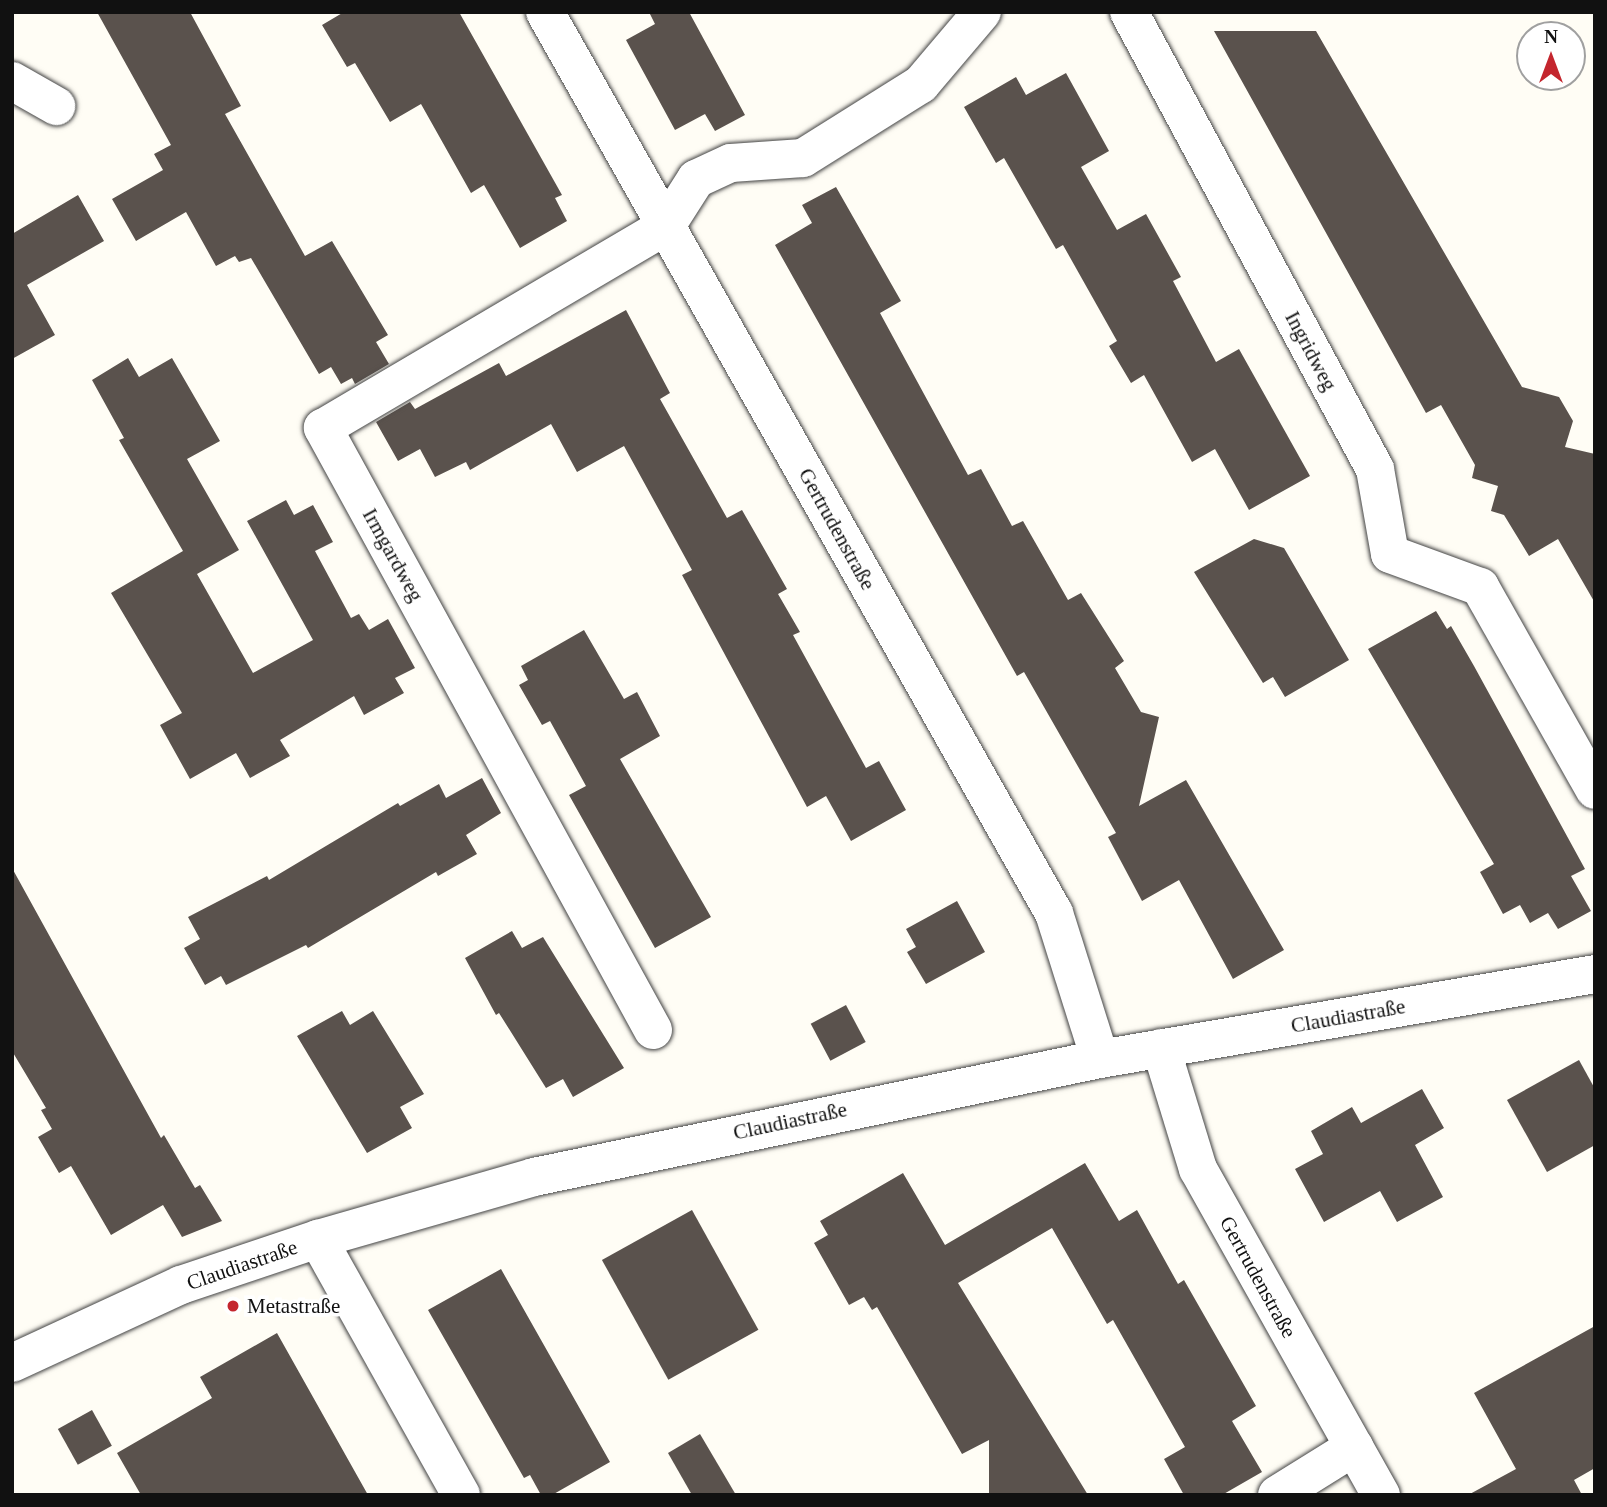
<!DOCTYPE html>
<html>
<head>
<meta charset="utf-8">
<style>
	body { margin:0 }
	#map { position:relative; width:1607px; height:1507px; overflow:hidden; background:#fffdf5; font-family:"Times New Roman",serif }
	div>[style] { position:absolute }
	.building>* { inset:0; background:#5a524d; transform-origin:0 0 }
	.roads { filter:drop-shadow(0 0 2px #444) drop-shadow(0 0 2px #444) }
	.minor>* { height:38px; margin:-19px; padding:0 19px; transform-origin:19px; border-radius:19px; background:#fff }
	.dots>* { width:19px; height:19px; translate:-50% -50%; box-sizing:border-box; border:4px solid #fff; border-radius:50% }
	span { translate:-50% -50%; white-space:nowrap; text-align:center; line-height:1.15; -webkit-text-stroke:7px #fff; paint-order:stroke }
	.street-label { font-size:21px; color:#111 }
	.poi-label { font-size:21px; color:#111 }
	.left { translate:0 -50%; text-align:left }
	.frame { position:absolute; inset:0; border:14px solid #111; pointer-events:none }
	.north { position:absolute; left:1516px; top:21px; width:70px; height:70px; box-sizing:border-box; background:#fff; border:2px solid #a0a0a0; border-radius:50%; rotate:0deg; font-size:19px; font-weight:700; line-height:28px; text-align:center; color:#111 }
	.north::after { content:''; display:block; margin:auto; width:24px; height:32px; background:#c4262e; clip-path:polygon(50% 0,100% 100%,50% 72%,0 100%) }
</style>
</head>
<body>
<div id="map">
	<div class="building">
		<div style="clip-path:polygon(97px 12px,190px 12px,241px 106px,225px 114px,305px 256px,332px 241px,388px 335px,376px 342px,389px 364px,355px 384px,352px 378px,341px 384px,331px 367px,319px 374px,251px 258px,239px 262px,235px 256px,216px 266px,186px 212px,136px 241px,112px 199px,163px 170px,154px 154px,171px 145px)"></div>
		<div style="clip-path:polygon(344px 12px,459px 12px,562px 195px,555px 198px,567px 221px,520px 248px,484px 185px,471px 193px,421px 104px,390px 122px,355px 63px,347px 67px,322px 25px)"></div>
		<div style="clip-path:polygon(649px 12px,689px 12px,745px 115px,715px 131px,705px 114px,675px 130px,626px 40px,655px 24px)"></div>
		<div style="clip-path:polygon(1214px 31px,1316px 31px,1522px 387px,1559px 397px,1573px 421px,1565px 447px,1595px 454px,1595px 603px,1558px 539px,1529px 556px,1504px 515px,1491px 511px,1498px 486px,1472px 478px,1475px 465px,1441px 405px,1426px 413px)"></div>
		<div style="clip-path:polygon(1066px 73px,1109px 151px,1081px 167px,1117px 230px,1146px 214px,1181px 277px,1173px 281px,1216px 362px,1239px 349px,1310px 476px,1249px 510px,1215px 449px,1192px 462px,1144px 375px,1131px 383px,1109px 346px,1117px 341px,1063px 245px,1056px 249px,1004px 158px,996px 163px,964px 107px,1016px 77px,1026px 95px)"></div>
		<div style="clip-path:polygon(836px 187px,901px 301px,880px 313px,968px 475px,981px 469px,1012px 526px,1023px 521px,1068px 600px,1081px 593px,1124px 661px,1115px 668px,1141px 712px,1159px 717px,1139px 806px,1186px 780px,1284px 950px,1233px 979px,1179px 880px,1142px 901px,1108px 837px,1116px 833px,1024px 672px,1017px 676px,775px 245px,812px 223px,802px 205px)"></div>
		<div style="clip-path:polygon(78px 195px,104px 241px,27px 285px,55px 335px,12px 359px,12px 234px)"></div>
		<div style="clip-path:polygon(626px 310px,670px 393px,660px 399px,727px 518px,742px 510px,787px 589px,778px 594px,800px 632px,793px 635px,866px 768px,879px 761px,906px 810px,851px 841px,826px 796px,807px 807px,682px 575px,692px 570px,624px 446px,577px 472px,551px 424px,470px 470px,466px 462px,435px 477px,420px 449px,398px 461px,376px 422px,410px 402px,415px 409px,499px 363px,506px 376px)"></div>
		<div style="clip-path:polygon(128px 358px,139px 377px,172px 358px,220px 441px,187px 459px,239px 550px,197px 574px,253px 673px,313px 640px,247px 521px,286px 500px,294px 515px,313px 505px,333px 542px,315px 551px,351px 618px,359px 614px,369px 630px,388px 619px,415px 668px,395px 678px,404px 693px,364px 715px,354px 696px,280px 740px,290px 756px,250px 778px,236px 753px,190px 779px,160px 725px,182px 713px,111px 593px,183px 551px,119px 440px,124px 438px,92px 380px)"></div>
		<div style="clip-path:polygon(1254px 539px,1284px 548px,1349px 660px,1285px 697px,1273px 677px,1263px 683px,1194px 572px)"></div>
		<div style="clip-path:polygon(1436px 611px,1447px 629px,1451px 626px,1474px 666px,1585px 869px,1571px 876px,1591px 911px,1558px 929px,1548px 913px,1530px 923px,1520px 905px,1503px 914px,1480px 872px,1494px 864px,1368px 649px)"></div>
		<div style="clip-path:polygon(584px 630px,624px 699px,637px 692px,660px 736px,620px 759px,711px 917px,655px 948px,569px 795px,586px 786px,550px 721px,542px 725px,519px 685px,528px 680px,521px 666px)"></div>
		<div style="clip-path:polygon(482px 778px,501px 813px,466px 835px,477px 854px,438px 876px,436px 872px,308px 948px,306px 945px,226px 985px,221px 976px,205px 985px,184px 948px,200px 939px,188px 917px,267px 876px,269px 880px,398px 803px,400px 806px,439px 784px,446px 798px)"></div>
		<div style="clip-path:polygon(12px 868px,161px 1138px,164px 1135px,195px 1188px,200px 1185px,222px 1221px,182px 1237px,163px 1205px,111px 1235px,71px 1166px,59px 1173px,38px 1137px,52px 1129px,41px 1110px,46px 1108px,12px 1051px)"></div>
		<div style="clip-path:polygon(957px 901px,985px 952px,926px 984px,907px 952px,916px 947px,906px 929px)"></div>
		<div style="clip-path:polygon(512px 931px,522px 948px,543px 937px,624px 1068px,573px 1097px,563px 1079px,546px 1088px,499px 1013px,496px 1015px,465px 958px)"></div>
		<div style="left:846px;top:1005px;width:42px;height:40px;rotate:62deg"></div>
		<div style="clip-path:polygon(342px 1011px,350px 1025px,373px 1011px,424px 1094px,400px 1107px,412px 1128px,367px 1153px,297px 1036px)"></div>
		<div style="clip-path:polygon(1579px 1060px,1595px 1089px,1595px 1145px,1547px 1172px,1507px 1100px)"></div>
		<div style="clip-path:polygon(1422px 1089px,1444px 1128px,1415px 1145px,1443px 1197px,1397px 1222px,1380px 1191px,1324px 1222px,1295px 1169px,1323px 1154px,1311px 1131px,1352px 1107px,1361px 1123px)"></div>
		<div style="clip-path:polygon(1085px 1163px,1119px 1221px,1137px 1210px,1178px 1284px,1184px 1280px,1256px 1406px,1232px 1421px,1262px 1472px,1222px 1495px,1184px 1495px,1164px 1459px,1185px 1447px,1113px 1320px,1107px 1324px,1052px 1228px,958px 1283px,1088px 1495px,989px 1495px,989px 1440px,962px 1454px,877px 1307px,872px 1310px,864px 1297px,849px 1305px,814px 1243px,828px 1235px,820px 1221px,903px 1173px,945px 1245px)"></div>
		<div style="left:692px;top:1210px;width:137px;height:103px;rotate:61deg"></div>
		<div style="clip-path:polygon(501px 1269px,610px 1462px,552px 1495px,541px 1495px,530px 1475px,524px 1478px,428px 1310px)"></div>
		<div style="clip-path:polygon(1595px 1326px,1595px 1468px,1574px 1480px,1582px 1495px,1468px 1495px,1516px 1469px,1474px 1393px)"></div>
		<div style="clip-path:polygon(277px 1333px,368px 1495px,141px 1495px,117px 1453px,212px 1398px,200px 1377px)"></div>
		<div style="left:92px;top:1410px;width:41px;height:39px;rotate:61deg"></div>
		<div style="clip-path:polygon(700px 1434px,736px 1495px,692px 1495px,668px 1453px)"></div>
	</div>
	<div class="roads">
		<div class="minor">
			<div style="left:545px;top:12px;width:1035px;rotate:60.54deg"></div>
			<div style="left:1054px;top:913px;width:153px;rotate:72.5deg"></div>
			<div style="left:1129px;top:12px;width:519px;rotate:61.71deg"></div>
			<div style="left:1375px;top:469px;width:86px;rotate:80deg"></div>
			<div style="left:1390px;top:554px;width:96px;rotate:20.1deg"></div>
			<div style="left:1480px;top:587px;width:233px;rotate:60.5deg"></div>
			<div style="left:12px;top:81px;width:51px;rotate:29.6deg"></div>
			<div style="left:653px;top:1030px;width:687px;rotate:-118.73deg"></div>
			<div style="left:323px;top:428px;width:398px;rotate:-30.5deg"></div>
			<div style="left:666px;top:226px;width:56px;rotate:-57.4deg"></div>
			<div style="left:696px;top:179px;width:38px;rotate:-25deg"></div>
			<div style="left:731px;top:163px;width:72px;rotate:-4deg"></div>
			<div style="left:803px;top:158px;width:139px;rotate:-32.1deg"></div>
			<div style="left:921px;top:84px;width:94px;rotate:-49.7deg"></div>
			<div style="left:1161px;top:1048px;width:127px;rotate:73deg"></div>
			<div style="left:1198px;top:1169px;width:374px;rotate:60.7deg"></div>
			<div style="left:318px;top:1239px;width:293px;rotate:60.8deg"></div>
			<div style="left:12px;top:1363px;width:186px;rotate:-24.8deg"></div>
			<div style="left:181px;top:1285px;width:145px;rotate:-18.6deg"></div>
			<div style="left:318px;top:1239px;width:225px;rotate:-16deg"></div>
			<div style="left:534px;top:1177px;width:578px;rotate:-11.78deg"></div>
			<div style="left:1100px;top:1059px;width:502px;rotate:-9.74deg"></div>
			<div style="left:1277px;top:1495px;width:91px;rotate:-31.9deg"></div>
		</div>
	</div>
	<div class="dots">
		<div style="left:233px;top:1306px;background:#c4262e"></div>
	</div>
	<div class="street-label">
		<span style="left:1311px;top:351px;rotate:62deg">Ingridweg</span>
		<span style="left:837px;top:529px;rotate:61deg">Gertrudenstraße</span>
		<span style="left:393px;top:555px;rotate:61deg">Irmgardweg</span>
		<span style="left:1348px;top:1016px;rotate:-10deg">Claudiastraße</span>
		<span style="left:790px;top:1121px;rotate:-12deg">Claudiastraße</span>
		<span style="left:242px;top:1265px;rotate:-19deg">Claudiastraße</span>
		<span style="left:1258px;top:1277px;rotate:61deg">Gertrudenstraße</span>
	</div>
	<div class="poi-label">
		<span class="left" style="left:247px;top:1306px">Metastraße</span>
	</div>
	<div class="frame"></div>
	<div class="north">N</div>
</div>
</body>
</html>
